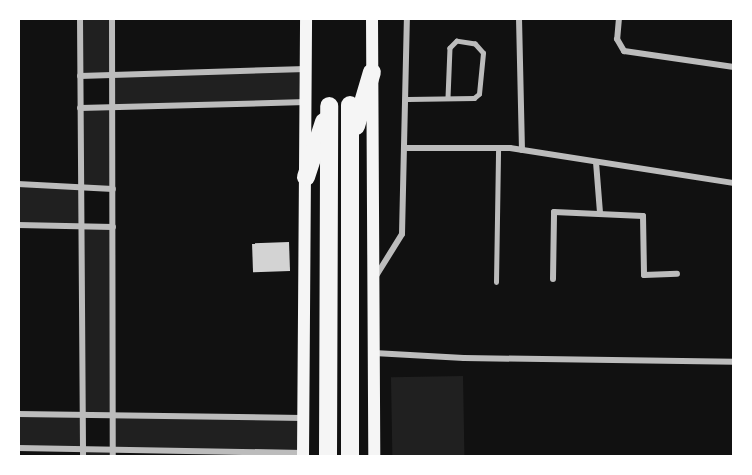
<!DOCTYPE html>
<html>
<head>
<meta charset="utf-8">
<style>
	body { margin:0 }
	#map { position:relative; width:752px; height:475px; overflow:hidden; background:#111; font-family:"DM Sans",sans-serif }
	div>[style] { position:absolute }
	.green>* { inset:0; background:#202020; transform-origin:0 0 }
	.building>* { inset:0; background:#d3d3d3; transform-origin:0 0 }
	.service>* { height:4.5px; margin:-2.25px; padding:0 2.25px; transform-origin:2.25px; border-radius:2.25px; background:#bcbcbc }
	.pedestrian>* { height:5px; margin:-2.5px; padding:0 2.5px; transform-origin:2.5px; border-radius:2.5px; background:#bcbcbc }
	.minor>* { height:6px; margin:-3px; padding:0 3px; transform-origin:3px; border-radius:3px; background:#bcbcbc }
	.secondary>* { height:12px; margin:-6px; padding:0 6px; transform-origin:6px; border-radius:6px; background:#f5f5f5 }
	.motorway>* { height:18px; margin:-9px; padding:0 9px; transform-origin:9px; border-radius:9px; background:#f5f5f5 }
	span { translate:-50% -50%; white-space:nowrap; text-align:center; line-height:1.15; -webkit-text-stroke:4.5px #fff; paint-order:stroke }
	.frame { position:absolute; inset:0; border:20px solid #fff; pointer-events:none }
</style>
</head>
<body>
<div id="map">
	<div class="green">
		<div style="clip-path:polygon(evenodd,80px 18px,112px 18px,113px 74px,307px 69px,306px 102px,113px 107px,113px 189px,81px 187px,81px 226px,113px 227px,113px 416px,304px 418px,303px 453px,114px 451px,113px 457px,83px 457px,83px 451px,18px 448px,18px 414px,82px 416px,81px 227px,18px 225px,18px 184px,81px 187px,80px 108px,113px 107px,112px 75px,80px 76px,80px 18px,83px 416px,113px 416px,113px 451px,83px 450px,83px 416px)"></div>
		<div style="left:463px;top:376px;width:81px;height:72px;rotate:89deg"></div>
	</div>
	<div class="building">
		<div style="left:289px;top:242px;width:29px;height:37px;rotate:88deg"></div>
	</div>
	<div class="service">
		<div style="left:408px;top:99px;width:66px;rotate:-0.9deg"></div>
		<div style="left:474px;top:98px;width:6px;rotate:-39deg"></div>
		<div style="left:479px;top:94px;width:41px;rotate:-84.4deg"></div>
		<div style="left:483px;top:53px;width:12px;rotate:-132deg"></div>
		<div style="left:475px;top:44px;width:18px;rotate:-171deg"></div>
		<div style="left:457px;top:41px;width:10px;rotate:135deg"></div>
		<div style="left:450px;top:48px;width:50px;rotate:92.3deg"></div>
	</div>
	<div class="pedestrian">
		<div style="left:496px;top:282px;width:134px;rotate:-89.1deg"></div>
	</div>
	<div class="minor">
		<div style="left:80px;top:18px;width:439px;rotate:89.6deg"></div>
		<div style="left:112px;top:18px;width:439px;rotate:89.9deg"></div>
		<div style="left:519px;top:18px;width:132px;rotate:88.7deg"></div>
		<div style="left:619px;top:18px;width:21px;rotate:95deg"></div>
		<div style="left:617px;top:39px;width:14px;rotate:60deg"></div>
		<div style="left:624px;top:51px;width:111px;rotate:8.3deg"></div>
		<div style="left:80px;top:76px;width:226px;rotate:-1.8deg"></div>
		<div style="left:80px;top:108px;width:226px;rotate:-1.5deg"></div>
		<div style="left:406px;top:148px;width:104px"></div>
		<div style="left:510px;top:148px;width:227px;rotate:8.9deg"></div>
		<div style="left:596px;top:162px;width:51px;rotate:85.5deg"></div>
		<div style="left:18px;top:184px;width:95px;rotate:3deg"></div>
		<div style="left:18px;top:225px;width:95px;rotate:1.2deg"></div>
		<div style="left:376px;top:276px;width:49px;rotate:-58.2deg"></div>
		<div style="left:402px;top:234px;width:216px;rotate:-88.7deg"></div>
		<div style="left:553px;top:279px;width:67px;rotate:-89.1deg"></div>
		<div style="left:554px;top:212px;width:89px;rotate:2.6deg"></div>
		<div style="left:643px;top:216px;width:59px;rotate:89deg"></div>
		<div style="left:644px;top:275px;width:33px;rotate:-2deg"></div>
		<div style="left:374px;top:353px;width:90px;rotate:3.2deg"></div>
		<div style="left:464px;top:358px;width:270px;rotate:0.8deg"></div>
		<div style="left:18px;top:414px;width:285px;rotate:0.8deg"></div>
		<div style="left:18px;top:448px;width:285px;rotate:1deg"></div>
	</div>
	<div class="secondary">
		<div style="left:372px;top:18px;width:439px;rotate:89.7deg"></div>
		<div style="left:303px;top:457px;width:439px;rotate:-89.6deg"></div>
	</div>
	<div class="motorway">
		<div style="left:356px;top:126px;width:56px;rotate:-73.5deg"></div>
		<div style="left:306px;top:177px;width:58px;rotate:-71.9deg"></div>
		<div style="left:328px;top:457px;width:351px;rotate:-89.8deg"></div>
		<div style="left:350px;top:457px;width:352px;rotate:-90deg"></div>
	</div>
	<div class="frame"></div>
</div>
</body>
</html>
